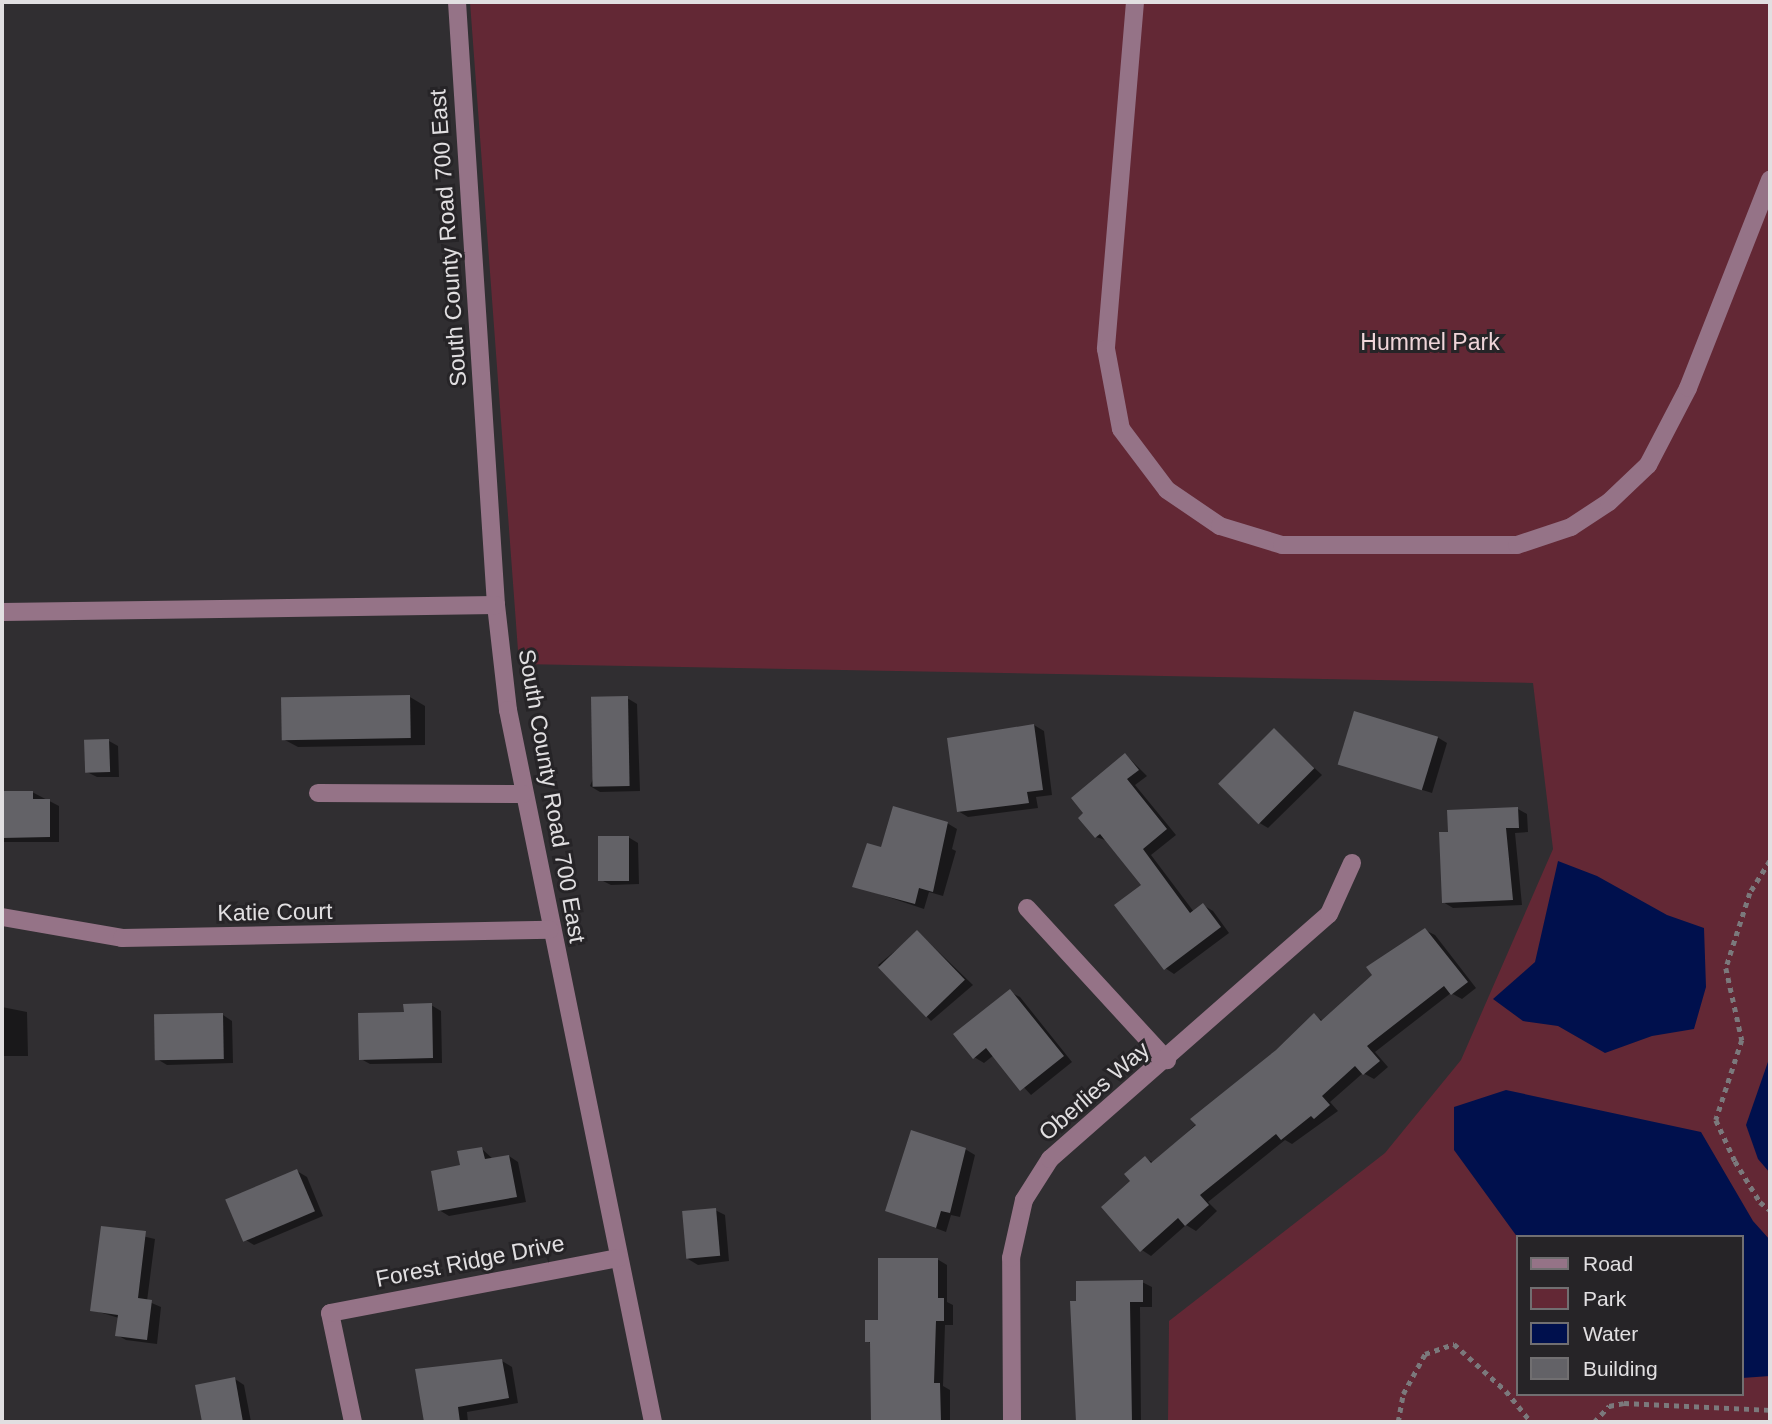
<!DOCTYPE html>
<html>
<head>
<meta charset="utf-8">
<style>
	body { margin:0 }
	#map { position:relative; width:1772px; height:1424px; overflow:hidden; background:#302e31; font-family:Arial,sans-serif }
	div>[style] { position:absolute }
	.green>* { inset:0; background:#632835 }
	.water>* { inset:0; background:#00104d }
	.shadow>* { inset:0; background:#0007 }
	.building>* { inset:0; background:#636267; transform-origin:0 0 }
	.path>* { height:4.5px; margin-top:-2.25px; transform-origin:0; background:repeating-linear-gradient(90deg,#7b797c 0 5px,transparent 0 10px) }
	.minor>* { height:18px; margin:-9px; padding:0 9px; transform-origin:9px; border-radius:9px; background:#957387 }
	span { translate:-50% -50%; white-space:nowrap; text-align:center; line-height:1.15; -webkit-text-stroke:6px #262427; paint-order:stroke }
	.street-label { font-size:23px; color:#e1dfe1 }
	.park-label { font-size:23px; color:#efd5d9 }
	.frame { position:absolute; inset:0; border:4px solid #e1dfe1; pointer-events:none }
	.legend { position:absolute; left:1516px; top:1235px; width:228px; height:161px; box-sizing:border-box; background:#262427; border:2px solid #716f71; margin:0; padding:9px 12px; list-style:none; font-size:21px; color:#e1dfe1 }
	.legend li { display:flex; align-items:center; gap:14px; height:35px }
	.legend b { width:35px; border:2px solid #716f71 }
</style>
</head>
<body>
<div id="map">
	<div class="green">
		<div style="clip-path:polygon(evenodd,470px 2px,1770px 2px,1770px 1422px,1168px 1422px,1169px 1321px,1385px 1153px,1461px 1060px,1553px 849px,1533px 683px,519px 664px,470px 2px,1518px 1237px,1742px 1237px,1742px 1394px,1518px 1394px,1518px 1237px)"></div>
	</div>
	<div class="water">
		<div style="clip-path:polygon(1558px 861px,1597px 876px,1667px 915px,1704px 928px,1706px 987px,1694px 1029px,1652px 1036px,1605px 1053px,1558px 1026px,1523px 1021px,1493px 999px,1535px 962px)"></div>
		<div style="clip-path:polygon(1770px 1056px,1770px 1173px,1758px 1159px,1746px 1125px)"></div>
		<div style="clip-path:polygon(1506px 1090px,1701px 1132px,1753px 1221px,1770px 1240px,1770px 1376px,1742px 1378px,1742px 1237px,1518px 1238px,1454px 1150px,1454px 1107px)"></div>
	</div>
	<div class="shadow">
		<div style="clip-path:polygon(410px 697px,425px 706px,425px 745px,298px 747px,283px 739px)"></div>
		<div style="clip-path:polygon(627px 698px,637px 704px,640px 791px,600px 792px,590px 786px)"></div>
		<div style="clip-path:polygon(1034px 725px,1044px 731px,1052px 795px,1036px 797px,1038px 808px,968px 817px,958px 811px)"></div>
		<div style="clip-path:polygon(1274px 730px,1322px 775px,1268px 828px,1258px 822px)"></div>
		<div style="clip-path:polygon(1437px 737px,1447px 743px,1432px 793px,1340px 764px)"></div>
		<div style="clip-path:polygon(109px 741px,118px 746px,119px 777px,97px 777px,87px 772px)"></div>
		<div style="clip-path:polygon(1126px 755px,1147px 776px,1135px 785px,1176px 835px,1151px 855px,1194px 912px,1203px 905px,1213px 911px,1229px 933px,1174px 974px,1165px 968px,1143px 885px,1108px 841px,1096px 837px)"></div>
		<div style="clip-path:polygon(2px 792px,32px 792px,59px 806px,59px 842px,2px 842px)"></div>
		<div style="clip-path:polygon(1518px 809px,1527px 814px,1528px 832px,1515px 833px,1522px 905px,1453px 908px,1443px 902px,1450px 833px)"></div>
		<div style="clip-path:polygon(947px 823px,957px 829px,952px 849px,956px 851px,943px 896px,929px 892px,924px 909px,855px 886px,883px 849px)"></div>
		<div style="clip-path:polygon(628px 837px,638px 843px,639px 884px,611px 885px,601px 880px)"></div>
		<div style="clip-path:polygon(1425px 930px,1435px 935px,1476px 988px,1462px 999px,1451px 993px,1375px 1052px,1388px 1067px,1374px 1079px,1363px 1073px,1330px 1102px,1338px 1111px,1292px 1144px,1285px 1140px,1208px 1202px,1217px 1211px,1196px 1231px,1186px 1225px,1151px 1256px,1142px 1250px,1133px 1181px,1145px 1158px,1154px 1163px,1314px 1015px,1323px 1021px)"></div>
		<div style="clip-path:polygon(918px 932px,973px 985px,931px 1021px,878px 965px)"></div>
		<div style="clip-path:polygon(1010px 992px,1020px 997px,1072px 1062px,1031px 1095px,994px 1055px,984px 1063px,974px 1057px)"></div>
		<div style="clip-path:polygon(431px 1005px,441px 1011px,442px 1063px,370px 1064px,361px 1059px,405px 1014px)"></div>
		<div style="clip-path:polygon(2px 1007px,27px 1012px,28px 1056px,2px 1056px)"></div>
		<div style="clip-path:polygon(223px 1015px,232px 1021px,233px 1063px,167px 1065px,157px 1059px)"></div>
		<div style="clip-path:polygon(482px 1149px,493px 1159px,509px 1156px,518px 1162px,526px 1202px,449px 1216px,439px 1210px,462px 1167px)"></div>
		<div style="clip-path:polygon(965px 1149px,975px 1155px,960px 1217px,951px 1215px,946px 1232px,887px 1210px)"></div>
		<div style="clip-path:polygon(297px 1171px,307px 1177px,323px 1216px,254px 1245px,244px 1239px)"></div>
		<div style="clip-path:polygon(715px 1210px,725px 1215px,729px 1261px,698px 1265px,688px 1259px)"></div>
		<div style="clip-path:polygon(103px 1227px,155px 1239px,147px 1301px,161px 1307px,157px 1344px,126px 1340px,117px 1335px,119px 1318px,92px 1310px)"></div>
		<div style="clip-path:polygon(937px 1259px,947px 1265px,947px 1302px,953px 1305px,953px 1325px,945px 1325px,943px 1386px,950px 1390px,950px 1422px,872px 1422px,872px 1344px,867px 1341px)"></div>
		<div style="clip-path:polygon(1142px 1282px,1152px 1287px,1152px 1307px,1140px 1307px,1141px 1420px,1148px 1422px,1078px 1422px,1072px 1303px)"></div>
		<div style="clip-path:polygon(502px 1361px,512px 1367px,518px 1403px,467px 1412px,468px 1422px,426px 1422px,417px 1371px)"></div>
		<div style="clip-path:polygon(235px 1379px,244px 1385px,251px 1422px,204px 1422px,197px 1386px)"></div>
	</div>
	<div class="building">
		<div style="left:410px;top:695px;width:43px;height:129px;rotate:89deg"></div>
		<div style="left:628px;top:696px;width:90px;height:37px;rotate:89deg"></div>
		<div style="left:1354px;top:711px;width:88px;height:56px;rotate:17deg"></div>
		<div style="clip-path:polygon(1034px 724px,1043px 790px,1027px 792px,1029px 803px,957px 812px,947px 738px)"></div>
		<div style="left:1274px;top:728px;width:57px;height:79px;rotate:45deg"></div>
		<div style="left:109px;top:739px;width:33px;height:25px;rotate:88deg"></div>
		<div style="clip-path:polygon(1125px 753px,1139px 770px,1127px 779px,1167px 829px,1143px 849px,1190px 913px,1203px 903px,1221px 927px,1164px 970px,1114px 905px,1141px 885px,1100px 834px,1095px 838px,1078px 818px,1083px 813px,1071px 798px)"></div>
		<div style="clip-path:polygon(2px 791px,33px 791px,33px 799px,50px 799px,50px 837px,2px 838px)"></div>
		<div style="clip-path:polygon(893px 806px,948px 822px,933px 892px,919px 888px,915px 904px,852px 887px,867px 843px,881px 847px)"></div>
		<div style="clip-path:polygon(1518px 807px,1519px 828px,1506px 828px,1513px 900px,1442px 903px,1439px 832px,1448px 832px,1447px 810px)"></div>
		<div style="left:598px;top:836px;width:31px;height:45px"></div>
		<div style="clip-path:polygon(1425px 928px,1468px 982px,1451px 995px,1444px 986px,1367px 1046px,1380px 1061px,1363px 1075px,1355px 1066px,1322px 1096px,1330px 1105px,1314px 1119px,1311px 1116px,1281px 1140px,1276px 1134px,1200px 1195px,1209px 1205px,1185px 1226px,1178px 1218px,1140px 1252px,1101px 1207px,1130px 1181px,1124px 1174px,1145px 1156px,1151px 1163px,1196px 1125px,1190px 1119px,1276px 1050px,1314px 1013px,1321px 1021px,1372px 975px,1366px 967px)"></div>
		<div style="left:917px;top:930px;width:69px;height:54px;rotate:46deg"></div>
		<div style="clip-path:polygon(1010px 989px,1064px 1056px,1020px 1091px,986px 1048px,973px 1059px,953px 1034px)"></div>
		<div style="clip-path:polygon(432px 1003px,433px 1058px,359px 1060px,358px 1013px,404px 1012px,403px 1004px)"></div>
		<div style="left:223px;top:1013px;width:46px;height:69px;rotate:89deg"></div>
		<div style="clip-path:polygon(911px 1130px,966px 1148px,950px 1213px,941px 1211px,936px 1228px,885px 1211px)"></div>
		<div style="clip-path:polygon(482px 1147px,485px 1159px,509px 1155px,517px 1197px,438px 1211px,431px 1171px,460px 1165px,457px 1151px)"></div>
		<div style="left:297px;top:1169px;width:46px;height:78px;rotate:67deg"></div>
		<div style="left:716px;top:1208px;width:48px;height:34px;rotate:85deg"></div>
		<div style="clip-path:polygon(101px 1226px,146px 1231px,138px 1298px,152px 1300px,147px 1340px,115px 1336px,118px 1315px,90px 1311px)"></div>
		<div style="clip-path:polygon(878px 1258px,938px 1258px,938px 1298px,944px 1298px,944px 1321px,936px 1321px,934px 1383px,940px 1383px,941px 1422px,871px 1422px,870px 1342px,865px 1342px,865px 1320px,878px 1320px)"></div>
		<div style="clip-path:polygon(1143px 1280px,1143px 1302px,1130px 1302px,1132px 1422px,1076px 1422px,1070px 1301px,1076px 1301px,1076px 1281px)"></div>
		<div style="clip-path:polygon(502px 1359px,509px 1398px,458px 1407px,460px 1422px,424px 1422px,415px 1369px)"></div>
		<div style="clip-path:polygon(235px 1377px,243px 1422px,202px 1422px,195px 1385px)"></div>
	</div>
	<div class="path">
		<div style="left:1770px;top:861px;width:38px;rotate:122deg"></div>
		<div style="left:1750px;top:893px;width:79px;rotate:107.7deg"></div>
		<div style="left:1726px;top:968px;width:74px;rotate:77.5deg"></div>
		<div style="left:1742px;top:1040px;width:84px;rotate:108deg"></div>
		<div style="left:1716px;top:1120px;width:45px;rotate:65.1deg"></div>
		<div style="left:1735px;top:1161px;width:48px;rotate:58.6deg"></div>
		<div style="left:1760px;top:1202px;width:13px;rotate:39deg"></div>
		<div style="left:1398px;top:1422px;width:28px;rotate:-80deg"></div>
		<div style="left:1403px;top:1394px;width:46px;rotate:-61.2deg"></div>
		<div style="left:1425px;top:1354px;width:31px;rotate:-19deg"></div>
		<div style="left:1454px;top:1344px;width:70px;rotate:42.1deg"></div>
		<div style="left:1506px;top:1391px;width:40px;rotate:51deg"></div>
		<div style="left:1594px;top:1422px;width:22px;rotate:-47deg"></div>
		<div style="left:1609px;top:1406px;width:15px;rotate:-11deg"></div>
		<div style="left:1624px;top:1403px;width:146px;rotate:2.7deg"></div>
	</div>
	<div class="minor">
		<div style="left:457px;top:2px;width:604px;rotate:86.3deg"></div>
		<div style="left:496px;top:605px;width:106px;rotate:83.5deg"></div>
		<div style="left:508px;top:710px;width:727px;rotate:78.49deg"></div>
		<div style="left:1135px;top:2px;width:348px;rotate:94.8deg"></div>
		<div style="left:1106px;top:349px;width:81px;rotate:79.4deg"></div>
		<div style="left:1121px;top:429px;width:76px;rotate:53deg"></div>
		<div style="left:1167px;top:490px;width:64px;rotate:34.2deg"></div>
		<div style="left:1220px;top:526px;width:65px;rotate:17deg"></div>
		<div style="left:1282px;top:545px;width:235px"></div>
		<div style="left:1517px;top:545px;width:57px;rotate:-18.4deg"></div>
		<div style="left:1571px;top:527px;width:45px;rotate:-33.3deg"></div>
		<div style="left:1609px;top:502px;width:54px;rotate:-43.5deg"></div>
		<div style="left:1648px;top:465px;width:87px;rotate:-62.5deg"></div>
		<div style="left:1688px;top:388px;width:224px;rotate:-68.5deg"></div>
		<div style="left:2px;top:612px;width:494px;rotate:-0.8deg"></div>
		<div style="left:318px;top:793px;width:205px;rotate:0.3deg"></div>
		<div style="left:1027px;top:908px;width:207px;rotate:47.4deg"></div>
		<div style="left:2px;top:917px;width:122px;rotate:9.9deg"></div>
		<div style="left:122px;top:938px;width:428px;rotate:-1.1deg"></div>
		<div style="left:353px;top:1422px;width:111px;rotate:-101.9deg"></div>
		<div style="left:330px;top:1313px;width:294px;rotate:-10.8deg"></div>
		<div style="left:1012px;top:1422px;width:164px;rotate:-90.3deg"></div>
		<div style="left:1011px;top:1258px;width:59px;rotate:-77.4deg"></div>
		<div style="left:1024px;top:1200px;width:49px;rotate:-57.6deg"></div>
		<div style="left:1050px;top:1159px;width:371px;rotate:-41.3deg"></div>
		<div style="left:1329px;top:914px;width:56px;rotate:-65.7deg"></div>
	</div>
	<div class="street-label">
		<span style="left:448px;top:238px;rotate:-94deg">South County Road 700 East</span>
		<span style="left:552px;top:796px;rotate:80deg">South County Road 700 East</span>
		<span style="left:275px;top:912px;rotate:-1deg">Katie Court</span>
		<span style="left:1094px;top:1091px;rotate:-41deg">Oberlies Way</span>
		<span style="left:470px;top:1261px;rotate:-11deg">Forest Ridge Drive</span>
	</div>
	<div class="park-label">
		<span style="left:1430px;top:342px">Hummel Park</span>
	</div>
	<div class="frame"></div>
	<ul class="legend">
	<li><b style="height:9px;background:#957387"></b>Road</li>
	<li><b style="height:19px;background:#632835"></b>Park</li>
	<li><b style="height:19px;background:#00104d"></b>Water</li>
	<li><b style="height:19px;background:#636267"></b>Building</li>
	</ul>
</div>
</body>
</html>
